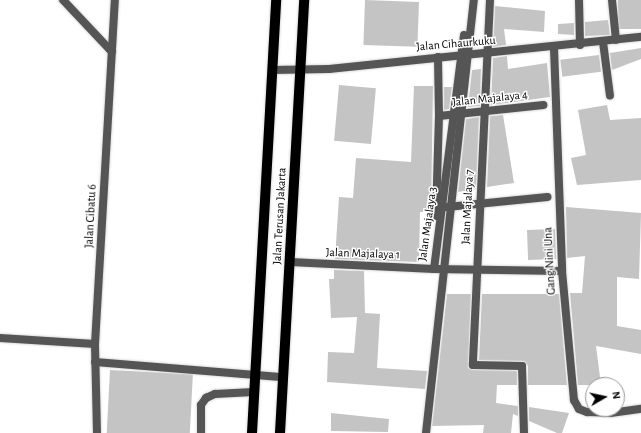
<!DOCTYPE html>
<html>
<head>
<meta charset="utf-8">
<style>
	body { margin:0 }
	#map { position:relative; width:641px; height:433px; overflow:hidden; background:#fff; font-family:"Alegreya Sans",sans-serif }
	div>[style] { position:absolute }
	.building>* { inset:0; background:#c4c4c4; transform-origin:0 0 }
	.roads { filter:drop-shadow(0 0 1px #dbdbdb) drop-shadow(0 0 1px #dbdbdb) }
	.lane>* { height:8px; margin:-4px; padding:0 4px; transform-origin:4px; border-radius:4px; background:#555 }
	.street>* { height:8px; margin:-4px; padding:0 4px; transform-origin:4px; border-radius:4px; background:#555 }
	.primary>* { height:10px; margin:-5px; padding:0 5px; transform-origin:5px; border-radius:5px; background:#000 }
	span { translate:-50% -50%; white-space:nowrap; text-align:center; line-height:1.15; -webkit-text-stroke:3px #fff; paint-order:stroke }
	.street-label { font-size:12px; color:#000 }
	.north { position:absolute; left:585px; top:377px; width:40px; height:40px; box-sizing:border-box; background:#fff; border:1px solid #999; border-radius:50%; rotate:81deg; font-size:11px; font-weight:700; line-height:16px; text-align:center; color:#000 }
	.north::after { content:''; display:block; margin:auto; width:14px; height:18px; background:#000; clip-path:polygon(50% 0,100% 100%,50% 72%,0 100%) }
</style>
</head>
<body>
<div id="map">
	<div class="building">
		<div style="left:365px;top:0;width:54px;height:45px;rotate:2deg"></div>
		<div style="left:618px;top:0;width:23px;height:29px"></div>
		<div style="clip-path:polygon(495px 6px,545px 11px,544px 32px,504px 29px,506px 45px,493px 47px)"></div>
		<div style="clip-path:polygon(608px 20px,610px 35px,585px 36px,585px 22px)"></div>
		<div style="clip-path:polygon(574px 23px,574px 35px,558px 34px,558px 24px)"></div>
		<div style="clip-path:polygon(641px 48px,641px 59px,612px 70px,610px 53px)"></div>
		<div style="left:599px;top:55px;width:17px;height:39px;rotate:83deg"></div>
		<div style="clip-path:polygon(507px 56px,508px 69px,547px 63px,550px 97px,491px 105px,493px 58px)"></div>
		<div style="clip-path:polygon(481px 69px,480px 106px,468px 107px,472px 70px)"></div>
		<div style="left:339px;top:85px;width:37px;height:56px;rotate:5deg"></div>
		<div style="clip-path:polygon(414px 86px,433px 86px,431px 212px,420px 212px,419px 262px,335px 259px,339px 197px,353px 198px,356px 158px,411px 162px)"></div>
		<div style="clip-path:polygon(444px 87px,452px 87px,449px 109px,444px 110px)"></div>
		<div style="clip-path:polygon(607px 105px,610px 120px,641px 118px,641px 180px,577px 185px,571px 158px,586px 155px,578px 110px)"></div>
		<div style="clip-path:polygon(503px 115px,514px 183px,487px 187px,490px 116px)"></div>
		<div style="clip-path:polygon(479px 117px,476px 189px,458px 192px,466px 119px)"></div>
		<div style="clip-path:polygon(566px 207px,641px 213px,639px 279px,617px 277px,617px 326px,641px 330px,641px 354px,596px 346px,601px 385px,578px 385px,570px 293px,582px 293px,585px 256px,567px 258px)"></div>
		<div style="left:555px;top:229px;width:30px;height:28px;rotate:88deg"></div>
		<div style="clip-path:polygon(334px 270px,364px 271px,365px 313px,380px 314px,377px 368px,427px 371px,425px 389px,327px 382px,328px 352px,354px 353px,357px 317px,331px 318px,329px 279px,334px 279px)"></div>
		<div style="clip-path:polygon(447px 294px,471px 294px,468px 368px,473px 370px,517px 371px,517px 385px,497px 385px,496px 403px,518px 406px,518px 416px,513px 414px,511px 433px,483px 433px,484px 425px,432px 426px)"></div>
		<div style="clip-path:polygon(482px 294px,559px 294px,567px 385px,528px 385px,528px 366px,524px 361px,479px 360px)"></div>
		<div style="left:110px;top:370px;width:83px;height:63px;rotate:3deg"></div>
		<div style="clip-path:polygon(529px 407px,569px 413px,562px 433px,557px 433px,529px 421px)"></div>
		<div style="clip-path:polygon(331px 413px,389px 419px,388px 432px,331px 431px)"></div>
	</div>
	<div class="roads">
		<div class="lane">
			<div style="left:201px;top:433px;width:28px;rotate:-90deg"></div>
			<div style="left:201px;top:405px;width:9px;rotate:-54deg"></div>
			<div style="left:206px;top:398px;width:10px;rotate:-24deg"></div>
			<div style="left:215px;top:394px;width:39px;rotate:-3deg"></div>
		</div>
		<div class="street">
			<div style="left:63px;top:0;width:71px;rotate:46.7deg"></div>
			<div style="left:490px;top:0;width:365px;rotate:92.7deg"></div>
			<div style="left:473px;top:365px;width:49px;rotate:1.2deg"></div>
			<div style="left:522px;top:366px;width:67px;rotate:88.3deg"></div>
			<div style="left:579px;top:0;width:45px;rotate:88.7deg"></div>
			<div style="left:612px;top:0;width:40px;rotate:84.3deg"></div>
			<div style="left:603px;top:42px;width:54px;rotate:82.6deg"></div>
			<div style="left:554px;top:48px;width:223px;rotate:87.9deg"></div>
			<div style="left:562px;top:271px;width:130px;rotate:84.7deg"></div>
			<div style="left:574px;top:400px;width:10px;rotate:61deg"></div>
			<div style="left:579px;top:409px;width:9px;rotate:21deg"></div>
			<div style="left:587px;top:412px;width:24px;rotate:2deg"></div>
			<div style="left:611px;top:413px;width:30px;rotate:-8deg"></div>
			<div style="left:272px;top:70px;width:57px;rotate:-1deg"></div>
			<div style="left:329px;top:69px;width:314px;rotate:-5.9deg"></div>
			<div style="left:439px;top:116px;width:105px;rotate:-6deg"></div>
			<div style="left:447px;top:207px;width:101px;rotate:-5.7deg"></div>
			<div style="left:436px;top:216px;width:100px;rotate:-88.3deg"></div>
			<div style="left:439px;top:116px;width:59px;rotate:-91deg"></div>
			<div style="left:290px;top:262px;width:144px;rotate:2.8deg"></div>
			<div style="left:434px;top:269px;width:128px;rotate:0.9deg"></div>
			<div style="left:434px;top:269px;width:236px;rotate:-82.7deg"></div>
			<div style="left:0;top:338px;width:95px;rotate:3.6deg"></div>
			<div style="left:95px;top:362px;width:189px;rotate:4.6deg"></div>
			<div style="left:97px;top:433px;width:89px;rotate:-91.3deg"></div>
			<div style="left:95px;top:344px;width:345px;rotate:-86.7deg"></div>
			<div style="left:426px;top:433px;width:436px;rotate:-83.7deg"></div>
		</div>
		<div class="primary">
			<div style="left:252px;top:433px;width:434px;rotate:-86.8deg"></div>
			<div style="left:280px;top:433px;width:434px;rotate:-86.8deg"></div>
		</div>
	</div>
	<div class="street-label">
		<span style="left:456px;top:44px;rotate:-5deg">Jalan Cihaurkuku</span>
		<span style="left:490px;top:99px;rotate:-6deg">Jalan Majalaya 4</span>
		<span style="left:468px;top:207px;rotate:-87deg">Jalan Majalaya 7</span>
		<span style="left:91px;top:216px;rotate:-87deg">Jalan Cibatu 6</span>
		<span style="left:280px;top:216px;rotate:-87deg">Jalan Terusan Jakarta</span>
		<span style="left:428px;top:224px;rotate:-82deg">Jalan Majalaya 3</span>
		<span style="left:363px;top:254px;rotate:2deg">Jalan Majalaya 1</span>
		<span style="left:550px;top:261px;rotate:-93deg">Gang Nini Una</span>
	</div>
	<div class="north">N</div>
</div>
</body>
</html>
